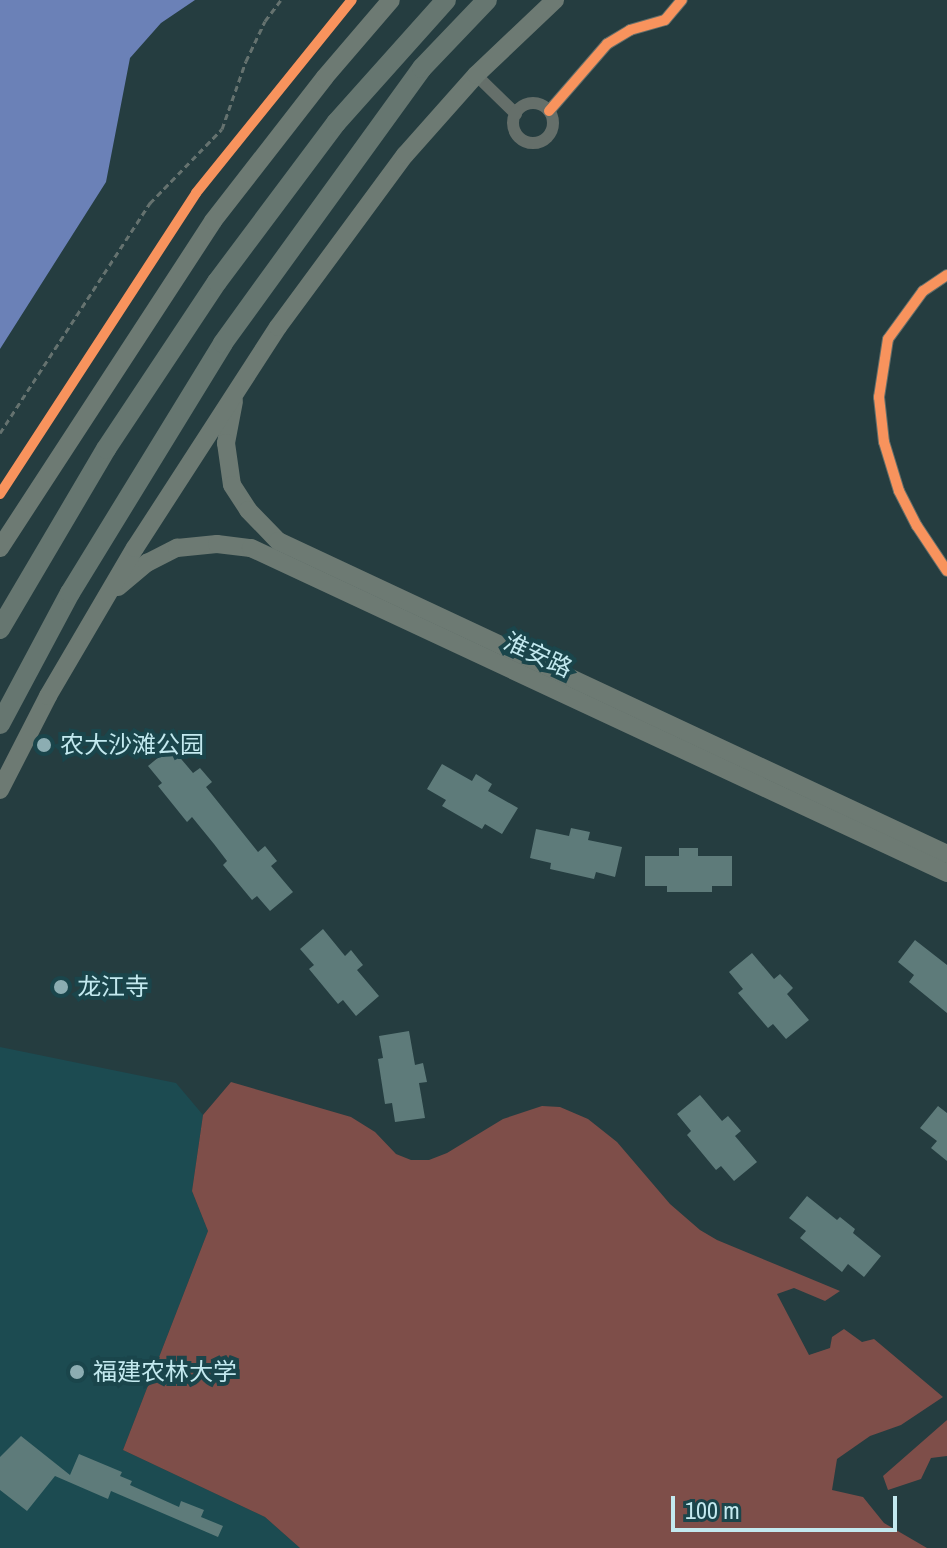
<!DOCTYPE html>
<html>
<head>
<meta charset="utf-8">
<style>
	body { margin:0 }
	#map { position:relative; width:947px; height:1548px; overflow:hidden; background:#253d40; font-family:"Archivo Narrow","Noto Sans SC",sans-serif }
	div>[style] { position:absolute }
	.built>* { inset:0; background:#1c4b51 }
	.green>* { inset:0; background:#7e4e49 }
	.water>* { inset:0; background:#6b81b7 }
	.building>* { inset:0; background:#5e7b7a }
	.path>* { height:3px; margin-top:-1.5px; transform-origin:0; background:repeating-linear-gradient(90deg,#65726f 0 6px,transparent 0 10px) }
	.minor>* { height:12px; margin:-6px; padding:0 6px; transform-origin:6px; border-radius:6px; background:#656f6a }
	.minor>.ring { margin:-6px; padding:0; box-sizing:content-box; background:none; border:12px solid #656f6a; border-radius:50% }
	.secondary>* { height:18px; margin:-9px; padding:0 9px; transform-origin:9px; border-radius:9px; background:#6d7a73 }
	.trunk>* { height:20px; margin:-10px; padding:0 10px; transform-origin:10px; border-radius:10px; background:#667670 }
	.cycleway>* { height:10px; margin:-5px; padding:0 5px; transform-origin:5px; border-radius:5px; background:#f8935d }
	.dots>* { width:22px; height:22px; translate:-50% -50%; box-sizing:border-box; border:4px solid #1a454b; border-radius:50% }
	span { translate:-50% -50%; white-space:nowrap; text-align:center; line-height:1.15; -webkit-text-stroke:8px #1a454b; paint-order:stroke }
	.street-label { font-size:24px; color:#c3e9ef }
	.poi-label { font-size:24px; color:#c3e9ef }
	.left { translate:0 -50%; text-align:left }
	.scale { position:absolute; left:671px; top:1496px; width:226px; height:36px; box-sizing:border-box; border:4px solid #c3e9ef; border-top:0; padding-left:10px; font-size:24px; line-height:28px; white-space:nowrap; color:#c3e9ef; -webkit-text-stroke:6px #1a454b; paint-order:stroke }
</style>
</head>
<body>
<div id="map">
	<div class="built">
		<div style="clip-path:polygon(0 1047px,176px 1083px,203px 1115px,192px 1191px,208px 1231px,123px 1450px,265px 1517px,300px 1548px,0 1548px)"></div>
	</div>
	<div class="green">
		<div style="clip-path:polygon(231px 1082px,351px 1117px,375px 1132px,396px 1154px,411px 1160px,429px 1160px,447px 1153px,503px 1119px,542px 1106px,560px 1107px,588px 1119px,617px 1142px,670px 1204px,700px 1230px,717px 1240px,840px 1291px,825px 1301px,794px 1288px,777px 1294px,809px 1355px,830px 1348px,832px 1337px,844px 1329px,862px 1342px,874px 1339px,943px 1397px,901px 1425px,870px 1436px,837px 1459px,832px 1490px,863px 1497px,884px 1523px,927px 1548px,300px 1548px,265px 1517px,123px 1450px,208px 1231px,192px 1191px,203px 1115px)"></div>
		<div style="clip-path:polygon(947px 1420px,947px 1456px,931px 1458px,921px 1479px,888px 1490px,883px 1476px)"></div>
	</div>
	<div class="water">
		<div style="clip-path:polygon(0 0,195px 0,161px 23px,130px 58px,106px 182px,0 349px)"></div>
	</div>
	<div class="building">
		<div style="clip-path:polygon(171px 747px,193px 773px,200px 768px,212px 782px,206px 787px,258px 852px,265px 846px,277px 861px,271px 866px,293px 892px,270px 911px,257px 896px,252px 900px,223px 865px,227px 861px,214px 844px,192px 817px,187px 822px,158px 786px,162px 783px,148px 766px)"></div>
		<div style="clip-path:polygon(442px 764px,472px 781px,476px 774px,492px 784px,488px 791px,518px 808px,502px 834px,485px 824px,482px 829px,442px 806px,446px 800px,427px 789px)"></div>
		<div style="clip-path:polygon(571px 828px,590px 832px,588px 840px,622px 847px,615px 877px,596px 872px,594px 879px,550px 869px,551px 863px,530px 858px,536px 829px,569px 836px)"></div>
		<div style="clip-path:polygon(679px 848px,698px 848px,698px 856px,732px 856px,732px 886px,712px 886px,712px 892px,667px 892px,667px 886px,645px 886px,645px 856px,679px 856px)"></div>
		<div style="clip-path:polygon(323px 929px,345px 956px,351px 950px,363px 965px,357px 970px,379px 996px,356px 1016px,343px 1000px,338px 1004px,309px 969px,314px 965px,300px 949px)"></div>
		<div style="clip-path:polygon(915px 940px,947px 965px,947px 1013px,909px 982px,914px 975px,898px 962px)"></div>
		<div style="clip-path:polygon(752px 953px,774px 979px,780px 974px,793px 988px,787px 994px,809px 1020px,786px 1039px,773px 1024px,768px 1028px,738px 993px,743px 989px,729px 972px)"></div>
		<div style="clip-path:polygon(409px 1031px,415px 1065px,423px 1063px,427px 1082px,419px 1083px,425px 1118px,395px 1122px,392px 1103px,385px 1104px,378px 1059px,383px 1058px,379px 1036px)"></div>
		<div style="clip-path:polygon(700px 1095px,722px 1121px,728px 1116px,741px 1131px,735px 1136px,757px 1162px,734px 1181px,721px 1166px,716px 1170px,687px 1135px,691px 1131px,677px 1114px)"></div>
		<div style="clip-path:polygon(938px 1106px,947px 1113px,947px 1161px,931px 1148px,937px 1141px,920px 1128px)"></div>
		<div style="clip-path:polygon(807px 1196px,837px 1220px,840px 1217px,855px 1229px,853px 1233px,881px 1256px,864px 1277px,848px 1264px,842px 1272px,800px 1238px,806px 1231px,789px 1218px)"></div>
		<div style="clip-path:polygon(21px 1436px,70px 1475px,79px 1454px,122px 1472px,120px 1476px,132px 1481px,130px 1485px,179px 1507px,181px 1501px,204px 1510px,201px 1517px,223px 1526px,218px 1537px,111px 1491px,108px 1499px,55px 1476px,27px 1511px,0 1490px,0 1457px)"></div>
	</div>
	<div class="path">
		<div style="left:0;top:433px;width:275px;rotate:-56.9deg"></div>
		<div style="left:150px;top:203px;width:103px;rotate:-45.8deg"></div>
		<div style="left:222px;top:129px;width:72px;rotate:-70.6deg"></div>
		<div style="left:246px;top:61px;width:44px;rotate:-64.6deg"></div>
		<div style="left:265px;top:21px;width:26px;rotate:-53deg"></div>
	</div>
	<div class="minor">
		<div style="left:476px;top:75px;width:56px;rotate:44.3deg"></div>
		<div class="ring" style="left:513px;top:103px;width:28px;height:28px"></div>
		<div style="left:549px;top:111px;width:89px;rotate:-49.1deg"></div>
		<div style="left:607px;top:44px;width:27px;rotate:-31deg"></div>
		<div style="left:630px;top:30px;width:36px;rotate:-16deg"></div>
		<div style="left:665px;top:20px;width:26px;rotate:-50deg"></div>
		<div style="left:947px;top:275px;width:29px;rotate:146deg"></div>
		<div style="left:923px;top:291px;width:59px;rotate:126.1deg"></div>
		<div style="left:888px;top:339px;width:59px;rotate:98.8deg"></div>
		<div style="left:879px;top:397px;width:45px;rotate:83.7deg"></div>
		<div style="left:884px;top:442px;width:51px;rotate:73deg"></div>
		<div style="left:899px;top:491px;width:39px;rotate:63deg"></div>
		<div style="left:917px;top:526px;width:54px;rotate:56.3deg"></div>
	</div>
	<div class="secondary">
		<div style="left:234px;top:401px;width:43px;rotate:100.8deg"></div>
		<div style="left:226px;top:443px;width:42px;rotate:81.9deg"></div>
		<div style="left:232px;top:485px;width:30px;rotate:57deg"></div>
		<div style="left:248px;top:510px;width:43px;rotate:45.9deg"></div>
		<div style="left:278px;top:541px;width:739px;rotate:25.07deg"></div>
		<div style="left:0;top:548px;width:390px;rotate:-56.9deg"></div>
		<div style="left:213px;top:221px;width:182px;rotate:-52.1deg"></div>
		<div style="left:325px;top:77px;width:101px;rotate:-49.4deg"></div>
		<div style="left:118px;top:587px;width:38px;rotate:-40deg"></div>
		<div style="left:147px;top:563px;width:34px;rotate:-27deg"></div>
		<div style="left:177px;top:548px;width:40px;rotate:-5.7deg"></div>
		<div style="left:217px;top:544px;width:34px;rotate:7deg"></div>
		<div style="left:251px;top:548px;width:768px;rotate:25.03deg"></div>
		<div style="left:0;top:790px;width:106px;rotate:-62.9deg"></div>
		<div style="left:48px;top:696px;width:172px;rotate:-59.6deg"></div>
		<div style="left:135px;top:548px;width:263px;rotate:-57.1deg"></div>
		<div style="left:278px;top:327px;width:214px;rotate:-53.6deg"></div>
		<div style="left:405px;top:155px;width:107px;rotate:-48.4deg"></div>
		<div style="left:476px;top:75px;width:109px;rotate:-43.5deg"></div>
	</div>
	<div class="trunk">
		<div style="left:0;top:629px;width:209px;rotate:-59.5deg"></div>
		<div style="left:106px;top:449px;width:201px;rotate:-56.4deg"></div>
		<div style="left:217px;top:282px;width:199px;rotate:-53.2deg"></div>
		<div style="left:336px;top:123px;width:165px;rotate:-48.2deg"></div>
		<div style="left:0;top:724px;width:149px;rotate:-61.9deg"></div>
		<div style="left:70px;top:593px;width:293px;rotate:-58.5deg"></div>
		<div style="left:223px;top:343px;width:339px;rotate:-54.1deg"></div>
		<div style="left:422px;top:68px;width:94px;rotate:-46.3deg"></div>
	</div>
	<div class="cycleway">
		<div style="left:549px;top:111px;width:89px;rotate:-49.1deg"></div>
		<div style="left:607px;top:44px;width:27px;rotate:-31deg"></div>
		<div style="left:630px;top:30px;width:36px;rotate:-16deg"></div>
		<div style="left:665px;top:20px;width:26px;rotate:-50deg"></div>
		<div style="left:947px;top:275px;width:29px;rotate:146deg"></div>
		<div style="left:923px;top:291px;width:59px;rotate:126.1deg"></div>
		<div style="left:888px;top:339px;width:59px;rotate:98.8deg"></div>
		<div style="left:879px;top:397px;width:45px;rotate:83.7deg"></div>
		<div style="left:884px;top:442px;width:51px;rotate:73deg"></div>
		<div style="left:899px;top:491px;width:39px;rotate:63deg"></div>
		<div style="left:917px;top:526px;width:54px;rotate:56.3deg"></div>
		<div style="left:0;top:494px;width:359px;rotate:-56.9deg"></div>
		<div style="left:196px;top:193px;width:248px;rotate:-51.1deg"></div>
	</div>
	<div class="dots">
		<div style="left:44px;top:745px;background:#8cadb2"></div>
		<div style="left:61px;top:987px;background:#8cadb2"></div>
		<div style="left:77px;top:1372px;background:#8cadb2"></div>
	</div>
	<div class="street-label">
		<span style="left:538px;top:655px;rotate:25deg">淮安路</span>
	</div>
	<div class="poi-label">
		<span class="left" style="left:60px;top:745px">农大沙滩公园</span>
		<span class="left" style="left:77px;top:987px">龙江寺</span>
		<span class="left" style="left:93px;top:1372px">福建农林大学</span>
	</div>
	<div class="scale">100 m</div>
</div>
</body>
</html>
